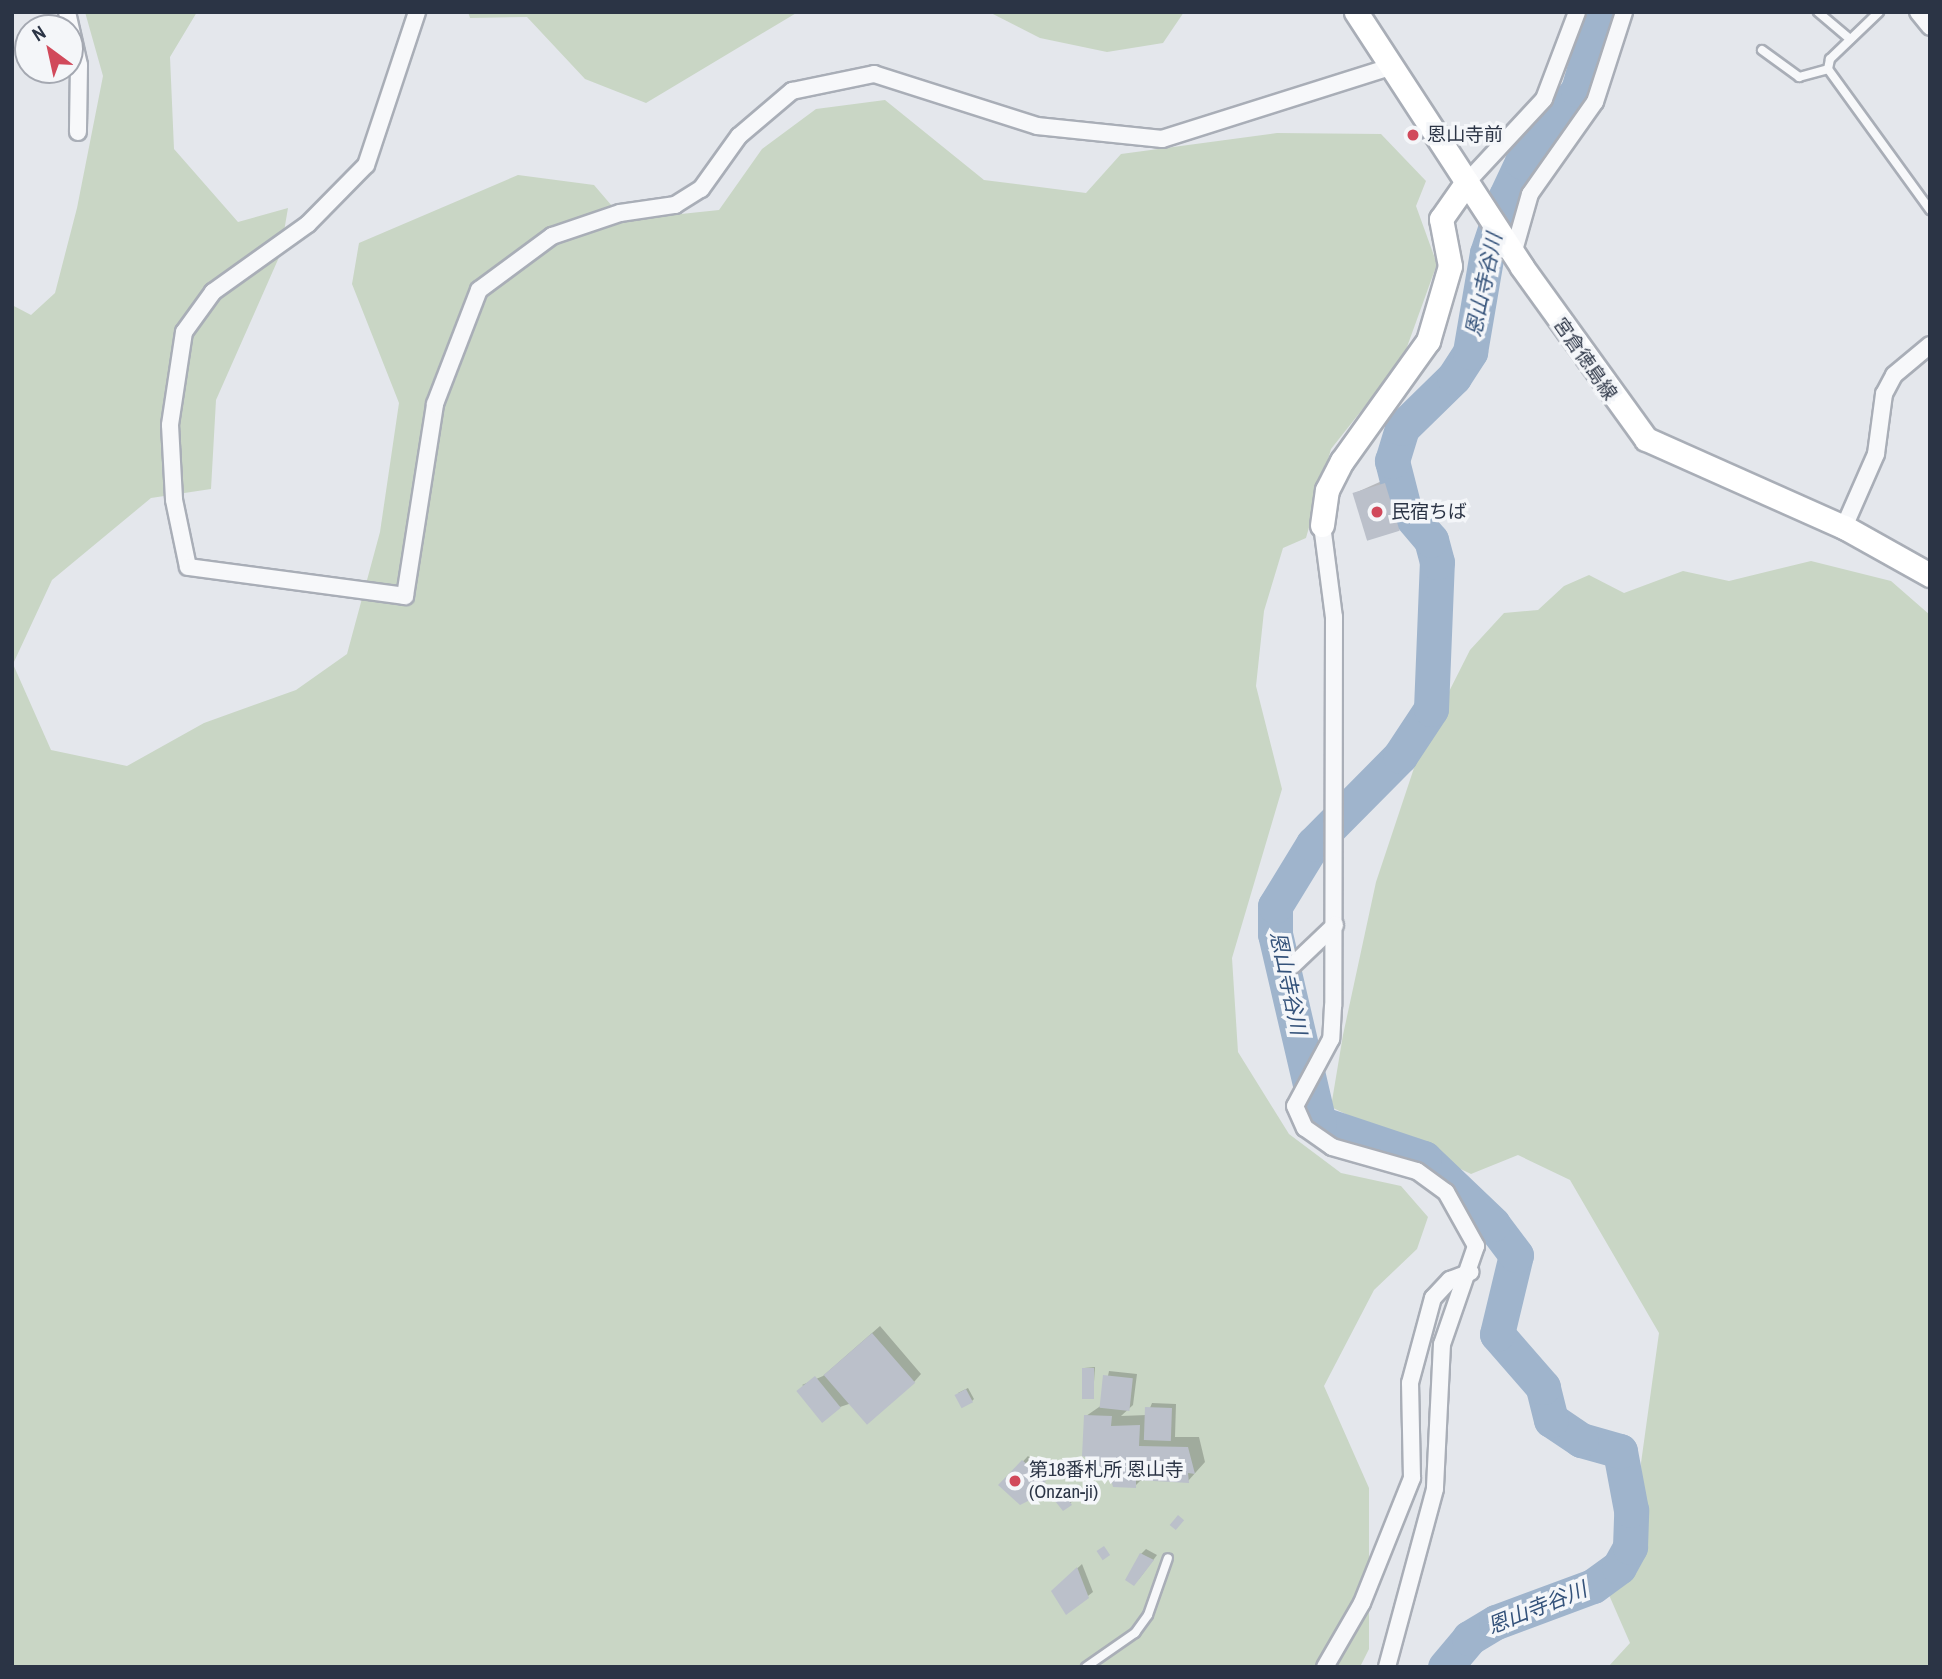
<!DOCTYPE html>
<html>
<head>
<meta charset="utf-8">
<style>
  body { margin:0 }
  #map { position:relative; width:1942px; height:1679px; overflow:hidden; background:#e4e7ec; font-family:"Archivo Narrow","Noto Sans JP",sans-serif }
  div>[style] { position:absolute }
  .green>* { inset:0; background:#c9d6c5 }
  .shadow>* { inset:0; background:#0003; transform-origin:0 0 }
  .river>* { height:35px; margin:-17.5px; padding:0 17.5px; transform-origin:17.5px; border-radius:17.5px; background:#9fb4cc }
  .building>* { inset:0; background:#bbc0ca; transform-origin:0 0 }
  .roads { filter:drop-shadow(2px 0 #a9aeb7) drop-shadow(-2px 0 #a9aeb7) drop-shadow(0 2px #a9aeb7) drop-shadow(0 -2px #a9aeb7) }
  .lane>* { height:8px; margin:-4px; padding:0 4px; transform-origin:4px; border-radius:4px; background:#f7f8fa }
  .street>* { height:16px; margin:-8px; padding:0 8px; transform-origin:8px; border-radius:8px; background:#f7f8fa }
  .secondary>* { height:23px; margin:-11.5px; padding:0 11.5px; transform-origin:11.5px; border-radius:11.5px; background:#fff }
  .dots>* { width:19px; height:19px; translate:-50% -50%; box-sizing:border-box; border:4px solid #f4f6f9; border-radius:50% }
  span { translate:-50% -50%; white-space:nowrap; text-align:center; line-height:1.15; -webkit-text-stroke:7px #f4f6f9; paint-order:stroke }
  .poi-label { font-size:19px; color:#2b3445 }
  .left { translate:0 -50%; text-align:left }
  .street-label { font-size:19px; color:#2b3445 }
  .water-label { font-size:21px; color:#34527a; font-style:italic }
  .frame { position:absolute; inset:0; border:14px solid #2b3445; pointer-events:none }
  .north { position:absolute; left:14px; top:14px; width:70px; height:70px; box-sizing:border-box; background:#f4f6f9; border:2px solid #a4a8b1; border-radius:50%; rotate:327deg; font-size:19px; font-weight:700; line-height:28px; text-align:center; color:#2b3445 }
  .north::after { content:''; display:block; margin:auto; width:24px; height:32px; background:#d1495b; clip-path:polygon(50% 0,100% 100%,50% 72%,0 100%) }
</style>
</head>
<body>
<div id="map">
  <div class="green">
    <div style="clip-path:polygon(85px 12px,197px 12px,170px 57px,174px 149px,238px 222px,288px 208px,280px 255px,216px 400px,211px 489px,151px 498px,52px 580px,13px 664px,51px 750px,127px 766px,204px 723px,296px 690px,347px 654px,380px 532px,399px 403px,352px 284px,359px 243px,518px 175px,594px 185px,624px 220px,719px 210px,762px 149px,816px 109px,885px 100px,984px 180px,1086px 193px,1121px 154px,1277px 133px,1381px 134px,1426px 181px,1416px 206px,1437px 264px,1403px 358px,1331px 449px,1306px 538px,1283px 548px,1264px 611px,1256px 686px,1282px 789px,1232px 958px,1238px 1052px,1289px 1134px,1341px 1173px,1401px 1186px,1428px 1217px,1417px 1249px,1374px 1290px,1324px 1386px,1369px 1488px,1369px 1649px,1360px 1667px,12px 1667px,12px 305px,31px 315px,55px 293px,77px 208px,103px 76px)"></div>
    <div style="clip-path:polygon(468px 12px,798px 12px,646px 103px,585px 79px,527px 17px,470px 18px)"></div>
    <div style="clip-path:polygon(989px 12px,1184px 12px,1163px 43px,1107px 52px,1040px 38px)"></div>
    <div style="clip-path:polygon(1811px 561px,1891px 581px,1930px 615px,1930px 1667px,1608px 1667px,1630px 1643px,1609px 1595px,1643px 1543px,1641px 1463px,1659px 1333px,1570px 1180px,1518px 1155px,1471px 1174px,1331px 1107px,1343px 1035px,1376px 882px,1421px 747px,1470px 650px,1504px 613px,1538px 610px,1564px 586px,1589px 575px,1624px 593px,1683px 571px,1729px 581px)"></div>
  </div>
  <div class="shadow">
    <div style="clip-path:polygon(1393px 476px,1407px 521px,1399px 529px,1355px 493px)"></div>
    <div style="clip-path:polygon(880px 1326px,921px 1374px,914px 1382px,840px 1407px,802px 1385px,823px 1376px)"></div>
    <div style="clip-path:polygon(1095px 1367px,1093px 1396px,1091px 1398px,1084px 1368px)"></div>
    <div style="clip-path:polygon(1109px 1371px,1137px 1374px,1133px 1405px,1121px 1416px,1147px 1415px,1152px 1403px,1176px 1404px,1175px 1437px,1199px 1437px,1205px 1462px,1188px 1481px,1143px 1478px,1135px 1486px,1086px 1416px,1102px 1405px)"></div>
    <div style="clip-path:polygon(968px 1388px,974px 1399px,972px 1401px,958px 1393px)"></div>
    <div style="clip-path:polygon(1028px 1456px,1049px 1475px,1032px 1499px,1001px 1485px)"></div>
    <div style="left:1067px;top:1493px;width:10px;height:13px;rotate:53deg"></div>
    <div style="clip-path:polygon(1146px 1549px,1157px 1555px,1139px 1579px,1141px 1554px)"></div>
    <div style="clip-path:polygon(1082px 1564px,1093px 1592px,1066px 1613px,1053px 1591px)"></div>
  </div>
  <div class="river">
    <div style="left:1445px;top:1667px;width:38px;rotate:-50deg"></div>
    <div style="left:1469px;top:1638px;width:31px;rotate:-31deg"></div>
    <div style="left:1496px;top:1622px;width:103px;rotate:-20.4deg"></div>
    <div style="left:1593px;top:1586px;width:32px;rotate:-36deg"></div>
    <div style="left:1619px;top:1567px;width:23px;rotate:-61deg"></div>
    <div style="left:1630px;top:1547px;width:37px;rotate:-88deg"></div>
    <div style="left:1631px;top:1510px;width:60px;rotate:-100.6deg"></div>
    <div style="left:1620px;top:1451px;width:41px;rotate:-164.2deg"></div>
    <div style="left:1581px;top:1440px;width:36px;rotate:-146deg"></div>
    <div style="left:1551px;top:1420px;width:34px;rotate:-104deg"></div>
    <div style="left:1543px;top:1387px;width:70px;rotate:-131deg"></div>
    <div style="left:1497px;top:1334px;width:81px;rotate:-76.5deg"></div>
    <div style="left:1516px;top:1255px;width:39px;rotate:-127deg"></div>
    <div style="left:1493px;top:1224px;width:95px;rotate:-136.3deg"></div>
    <div style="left:1424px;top:1158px;width:111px;rotate:-161.6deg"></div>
    <div style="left:1319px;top:1123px;width:194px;rotate:-103.1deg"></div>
    <div style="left:1275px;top:934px;width:28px;rotate:-90deg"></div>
    <div style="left:1275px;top:906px;width:73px;rotate:-58.5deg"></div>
    <div style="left:1313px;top:844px;width:124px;rotate:-45.3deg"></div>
    <div style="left:1400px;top:756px;width:56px;rotate:-56.6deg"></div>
    <div style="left:1431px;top:709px;width:147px;rotate:-87.7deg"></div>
    <div style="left:1437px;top:562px;width:23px;rotate:-105deg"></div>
    <div style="left:1431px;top:540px;width:42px;rotate:-130.2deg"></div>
    <div style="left:1404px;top:508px;width:49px;rotate:-104.3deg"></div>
    <div style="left:1392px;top:461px;width:34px;rotate:-73deg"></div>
    <div style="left:1402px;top:428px;width:73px;rotate:-44.4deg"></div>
    <div style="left:1454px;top:377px;width:30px;rotate:-57deg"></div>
    <div style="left:1470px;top:352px;width:100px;rotate:-80.3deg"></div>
    <div style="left:1487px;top:253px;width:60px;rotate:-71.6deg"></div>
    <div style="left:1506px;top:196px;width:38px;rotate:-65deg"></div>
    <div style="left:1522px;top:162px;width:91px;rotate:-52.1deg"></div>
    <div style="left:1578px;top:90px;width:81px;rotate:-73.6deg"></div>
  </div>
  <div class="building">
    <div style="left:1385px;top:483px;width:50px;height:34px;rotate:73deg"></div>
    <div style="left:872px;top:1333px;width:66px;height:64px;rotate:49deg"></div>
    <div style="left:1082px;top:1368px;width:12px;height:31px"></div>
    <div style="left:1103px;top:1375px;width:30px;height:33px;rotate:6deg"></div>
    <div style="left:815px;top:1376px;width:41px;height:24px;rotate:51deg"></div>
    <div style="left:966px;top:1389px;width:15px;height:13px;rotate:62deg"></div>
    <div style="left:1145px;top:1407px;width:27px;height:33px;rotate:2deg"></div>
    <div style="clip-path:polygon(1084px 1415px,1112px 1416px,1111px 1426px,1140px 1425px,1139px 1446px,1188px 1447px,1195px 1474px,1188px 1473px,1189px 1483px,1136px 1480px,1136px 1488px,1113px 1487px,1108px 1469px,1089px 1468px,1089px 1458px,1082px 1456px)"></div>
    <div style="clip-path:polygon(1022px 1460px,1046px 1481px,1038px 1489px,1042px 1494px,1020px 1505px,998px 1485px)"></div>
    <div style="clip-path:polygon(1067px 1466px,1080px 1467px,1080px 1476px,1068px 1476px)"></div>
    <div style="clip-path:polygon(1064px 1493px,1072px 1505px,1063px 1511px,1055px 1501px)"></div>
    <div style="left:1178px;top:1515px;width:8px;height:13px;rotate:40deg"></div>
    <div style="left:1104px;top:1546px;width:11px;height:9px;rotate:56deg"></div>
    <div style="clip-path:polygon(1140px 1553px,1154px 1560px,1134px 1586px,1125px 1580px)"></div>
    <div style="clip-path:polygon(1077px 1567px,1089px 1598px,1066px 1615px,1051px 1591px)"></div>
  </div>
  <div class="roads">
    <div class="lane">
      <div style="left:1818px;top:12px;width:42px;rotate:40.2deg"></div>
      <div style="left:1879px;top:12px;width:68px;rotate:136.2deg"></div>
      <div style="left:1830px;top:59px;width:10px;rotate:101deg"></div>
      <div style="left:1828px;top:69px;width:174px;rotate:54.1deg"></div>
      <div style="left:1762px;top:50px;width:46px;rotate:36.1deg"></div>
      <div style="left:1799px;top:77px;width:30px;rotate:-15deg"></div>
      <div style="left:1086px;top:1667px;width:60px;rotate:-34.8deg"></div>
      <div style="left:1135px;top:1633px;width:22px;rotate:-54deg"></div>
      <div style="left:1148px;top:1615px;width:60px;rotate:-70.7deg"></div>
    </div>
    <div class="street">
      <div style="left:67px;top:12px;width:54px;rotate:77.2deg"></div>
      <div style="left:79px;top:65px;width:67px;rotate:90.9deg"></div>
      <div style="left:417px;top:12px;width:161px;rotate:108.4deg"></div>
      <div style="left:366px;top:165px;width:83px;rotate:134.5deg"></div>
      <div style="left:308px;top:224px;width:117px;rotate:144.4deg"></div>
      <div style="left:213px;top:292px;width:49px;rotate:125.9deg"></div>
      <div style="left:184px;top:332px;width:94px;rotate:98.6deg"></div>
      <div style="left:170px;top:425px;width:75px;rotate:86.9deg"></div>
      <div style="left:174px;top:500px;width:68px;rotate:78.2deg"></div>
      <div style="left:188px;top:567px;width:219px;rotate:7.6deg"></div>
      <div style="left:405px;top:596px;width:194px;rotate:-81.1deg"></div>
      <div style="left:435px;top:404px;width:122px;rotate:-68.9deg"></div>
      <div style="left:479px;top:290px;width:91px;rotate:-36.5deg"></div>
      <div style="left:552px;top:236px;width:72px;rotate:-18.7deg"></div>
      <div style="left:620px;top:213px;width:56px;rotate:-8.3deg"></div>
      <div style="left:675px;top:205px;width:31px;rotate:-32deg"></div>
      <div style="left:701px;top:189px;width:65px;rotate:-54.4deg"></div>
      <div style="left:739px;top:136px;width:70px;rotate:-40.3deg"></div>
      <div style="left:792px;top:91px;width:84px;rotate:-11.7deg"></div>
      <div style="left:874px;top:74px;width:171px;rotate:17.7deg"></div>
      <div style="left:1037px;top:126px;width:126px;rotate:5.9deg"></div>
      <div style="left:1162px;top:139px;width:242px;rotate:-17.5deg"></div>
      <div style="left:1918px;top:12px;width:19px;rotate:51deg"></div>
      <div style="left:1467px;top:182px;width:113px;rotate:-47.1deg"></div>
      <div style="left:1544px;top:99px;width:93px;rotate:-69.2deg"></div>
      <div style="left:1513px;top:254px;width:62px;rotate:-74.2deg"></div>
      <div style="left:1530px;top:194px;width:113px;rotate:-54.8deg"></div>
      <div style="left:1595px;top:102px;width:95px;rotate:-72.1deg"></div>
      <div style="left:1322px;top:525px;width:93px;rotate:82.6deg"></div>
      <div style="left:1334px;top:617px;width:389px;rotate:90.1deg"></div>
      <div style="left:1333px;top:1006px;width:33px;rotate:93deg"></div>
      <div style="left:1331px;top:1039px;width:76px;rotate:118.2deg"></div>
      <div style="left:1295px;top:1106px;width:24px;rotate:66deg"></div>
      <div style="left:1305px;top:1128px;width:33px;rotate:35deg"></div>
      <div style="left:1332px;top:1147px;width:88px;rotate:15.8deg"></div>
      <div style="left:1417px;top:1171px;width:36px;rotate:36deg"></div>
      <div style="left:1446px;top:1192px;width:62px;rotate:60.9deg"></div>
      <div style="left:1476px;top:1246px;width:104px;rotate:109.1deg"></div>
      <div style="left:1442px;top:1344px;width:145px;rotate:92.8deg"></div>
      <div style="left:1435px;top:1489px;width:184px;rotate:105.1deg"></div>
      <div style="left:1844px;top:527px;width:80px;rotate:-66.3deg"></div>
      <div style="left:1876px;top:454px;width:61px;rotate:-82.4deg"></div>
      <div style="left:1884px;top:394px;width:21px;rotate:-62deg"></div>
      <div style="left:1894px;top:375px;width:47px;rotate:-39.8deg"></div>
      <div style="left:1293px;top:965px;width:58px;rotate:-43.6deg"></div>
      <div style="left:1325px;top:1667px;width:74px;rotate:-60deg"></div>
      <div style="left:1362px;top:1603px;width:135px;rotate:-68.2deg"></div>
      <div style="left:1412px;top:1478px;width:95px;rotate:-91.2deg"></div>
      <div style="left:1410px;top:1383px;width:88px;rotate:-74.9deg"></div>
      <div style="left:1433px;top:1298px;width:25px;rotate:-47deg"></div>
      <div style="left:1450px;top:1280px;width:22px;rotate:-21deg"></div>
    </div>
    <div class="secondary">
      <div style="left:1356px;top:12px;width:304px;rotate:56.9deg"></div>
      <div style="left:1522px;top:267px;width:212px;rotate:54.2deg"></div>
      <div style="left:1646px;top:439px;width:217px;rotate:24deg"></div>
      <div style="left:1844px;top:527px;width:98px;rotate:29.2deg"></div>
      <div style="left:1322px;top:525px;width:35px;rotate:-82deg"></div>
      <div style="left:1327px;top:490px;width:33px;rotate:-63deg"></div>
      <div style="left:1342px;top:461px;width:148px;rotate:-54.4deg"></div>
      <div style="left:1428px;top:341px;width:78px;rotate:-73.7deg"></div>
      <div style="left:1450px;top:266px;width:48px;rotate:-100.8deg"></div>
      <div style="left:1441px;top:219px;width:45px;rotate:-54.9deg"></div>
    </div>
  </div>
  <div class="dots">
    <div style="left:1413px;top:135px;background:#d1495b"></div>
    <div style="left:1377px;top:512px;background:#d1495b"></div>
    <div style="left:1015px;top:1481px;background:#d1495b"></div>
  </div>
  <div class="poi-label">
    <span class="left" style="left:1427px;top:135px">恩山寺前</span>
    <span class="left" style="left:1391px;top:512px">民宿ちば</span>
    <span class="left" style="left:1029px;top:1481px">第18番札所 恩山寺<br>(Onzan-ji)</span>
  </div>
  <div class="street-label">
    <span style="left:1585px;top:359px;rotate:55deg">宮倉徳島線</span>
  </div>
  <div class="water-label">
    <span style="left:1484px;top:285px;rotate:-78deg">恩山寺谷川</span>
    <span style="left:1288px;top:983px;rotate:78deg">恩山寺谷川</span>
    <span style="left:1537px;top:1608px;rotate:-22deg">恩山寺谷川</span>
  </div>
  <div class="frame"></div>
  <div class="north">N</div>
</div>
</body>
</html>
